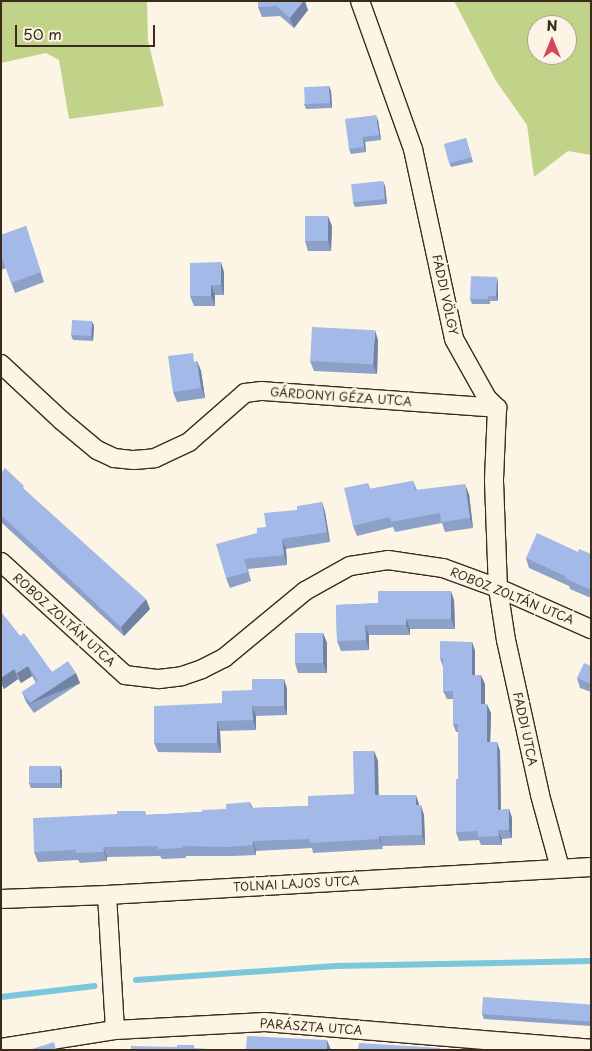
<!DOCTYPE html>
<html>
<head>
<meta charset="utf-8">
<style>
  body { margin:0 }
  #map { position:relative; width:592px; height:1051px; overflow:hidden; background:#fcf5e5; font-family:"Playpen Sans",sans-serif }
  div>[style] { position:absolute }
  .green>* { inset:0; background:#c0d389 }
  .stream>* { height:5.5px; margin:-2.75px; padding:0 2.75px; transform-origin:2.75px; border-radius:2.75px; background:#7cc7db }
  .roads { filter:drop-shadow(1px 0 #3b2a1e) drop-shadow(-1px 0 #3b2a1e) drop-shadow(0 1px #3b2a1e) drop-shadow(0 -1px #3b2a1e) }
  .minor>* { height:18px; margin:-9px; padding:0 9px; transform-origin:9px; border-radius:9px; background:#fcf5e5 }
  .wall>* { inset:0; background:#8ca0c8 }
  .shaded-wall>* { inset:0; background:#7282a2; transform-origin:0 0 }
  .building>* { inset:0; background:#a3bae8; transform-origin:0 0 }
  span { translate:-50% -50%; white-space:nowrap; text-align:center; line-height:1.15; -webkit-text-stroke:5px #fcf5e5; paint-order:stroke }
  .street-label { font-size:12px; color:#3b2a1e }
  .frame { position:absolute; inset:0; border:2px solid #3b2a1e; pointer-events:none }
  .north { position:absolute; left:527px; top:15px; width:50px; height:50px; box-sizing:border-box; background:#fcf5e5; border:1px solid #afa495; border-radius:50%; rotate:0deg; font-size:14px; font-weight:700; line-height:20px; text-align:center; color:#3b2a1e }
  .north::after { content:''; display:block; margin:auto; width:18px; height:22px; background:#d1495b; clip-path:polygon(50% 0,100% 100%,50% 72%,0 100%) }
  .scale { position:absolute; left:15px; top:25px; width:140px; height:22px; box-sizing:border-box; border:2px solid #3b2a1e; border-top:0; padding-left:6px; font-size:15px; line-height:18px; white-space:nowrap; color:#3b2a1e; -webkit-text-stroke:4px #fcf5e5; paint-order:stroke }
</style>
</head>
<body>
<div id="map">
  <div class="green">
    <div style="clip-path:polygon(1px 1px,147px 1px,148px 41px,164px 106px,69px 119px,59px 60px,46px 53px,1px 63px)"></div>
    <div style="clip-path:polygon(evenodd,454px 1px,591px 1px,591px 155px,568px 151px,534px 177px,527px 125px,496px 81px,454px 1px,537px 25px,567px 25px,567px 55px,537px 55px,537px 25px)"></div>
  </div>
  <div class="stream">
    <div style="left:136px;top:980px;width:199px;rotate:-4deg"></div>
    <div style="left:335px;top:966px;width:256px;rotate:-1.1deg"></div>
    <div style="left:1px;top:997px;width:94px;rotate:-6.7deg"></div>
  </div>
  <div class="roads">
    <div class="minor">
      <div style="left:360px;top:1px;width:157px;rotate:70.3deg"></div>
      <div style="left:413px;top:149px;width:194px;rotate:77.8deg"></div>
      <div style="left:454px;top:339px;width:68px;rotate:60.8deg"></div>
      <div style="left:487px;top:398px;width:14px;rotate:45deg"></div>
      <div style="left:497px;top:408px;width:73px;rotate:92.4deg"></div>
      <div style="left:494px;top:481px;width:107px;rotate:87.9deg"></div>
      <div style="left:498px;top:588px;width:53px;rotate:81.3deg"></div>
      <div style="left:506px;top:640px;width:159px;rotate:77.6deg"></div>
      <div style="left:540px;top:795px;width:76px;rotate:74.7deg"></div>
      <div style="left:1px;top:364px;width:82px;rotate:43deg"></div>
      <div style="left:61px;top:420px;width:47px;rotate:39.8deg"></div>
      <div style="left:97px;top:450px;width:19px;rotate:25deg"></div>
      <div style="left:114px;top:458px;width:20px;rotate:6deg"></div>
      <div style="left:134px;top:460px;width:21px;rotate:-5deg"></div>
      <div style="left:155px;top:458px;width:38px;rotate:-25deg"></div>
      <div style="left:189px;top:442px;width:74px;rotate:-41.2deg"></div>
      <div style="left:245px;top:393px;width:17px;rotate:-7deg"></div>
      <div style="left:262px;top:391px;width:236px;rotate:4.1deg"></div>
      <div style="left:1px;top:562px;width:168px;rotate:42.3deg"></div>
      <div style="left:125px;top:675px;width:34px;rotate:7deg"></div>
      <div style="left:159px;top:679px;width:23px;rotate:-7deg"></div>
      <div style="left:182px;top:676px;width:21px;rotate:-19deg"></div>
      <div style="left:202px;top:669px;width:25px;rotate:-27deg"></div>
      <div style="left:224px;top:658px;width:105px;rotate:-39.6deg"></div>
      <div style="left:305px;top:591px;width:51px;rotate:-29.1deg"></div>
      <div style="left:350px;top:566px;width:38px;rotate:-9deg"></div>
      <div style="left:388px;top:560px;width:56px;rotate:8.3deg"></div>
      <div style="left:443px;top:568px;width:59px;rotate:20deg"></div>
      <div style="left:498px;top:588px;width:102px;rotate:23.8deg"></div>
      <div style="left:107px;top:895px;width:135px;rotate:86.6deg"></div>
      <div style="left:1px;top:899px;width:106px;rotate:-2.2deg"></div>
      <div style="left:107px;top:895px;width:485px;rotate:-3.3deg"></div>
      <div style="left:1px;top:1048px;width:115px;rotate:-9deg"></div>
      <div style="left:115px;top:1030px;width:150px;rotate:-3.1deg"></div>
      <div style="left:265px;top:1022px;width:327px;rotate:4.7deg"></div>
    </div>
  </div>
  <div class="wall">
    <div style="clip-path:polygon(258px 1px,308px 10px,294px 28px,280px 16px,262px 17px,258px 7px)"></div>
    <div style="clip-path:polygon(329px 86px,331px 91px,332px 108px,306px 109px,304px 104px)"></div>
    <div style="clip-path:polygon(378px 120px,381px 140px,365px 142px,366px 152px,351px 154px,349px 149px)"></div>
    <div style="clip-path:polygon(466px 138px,473px 162px,451px 167px,449px 162px)"></div>
    <div style="clip-path:polygon(385px 186px,387px 204px,355px 207px,353px 202px)"></div>
    <div style="clip-path:polygon(26px 226px,44px 282px,15px 293px,6px 268px,1px 270px,1px 235px)"></div>
    <div style="clip-path:polygon(332px 226px,331px 251px,308px 251px,305px 241px)"></div>
    <div style="clip-path:polygon(224px 272px,224px 295px,215px 295px,215px 306px,194px 306px,190px 296px)"></div>
    <div style="clip-path:polygon(498px 282px,498px 301px,490px 301px,490px 304px,472px 304px,470px 299px)"></div>
    <div style="clip-path:polygon(94px 326px,93px 341px,73px 340px,71px 335px)"></div>
    <div style="clip-path:polygon(378px 340px,377px 374px,314px 371px,310px 361px)"></div>
    <div style="clip-path:polygon(197px 361px,201px 371px,205px 398px,177px 402px,173px 392px)"></div>
    <div style="clip-path:polygon(1px 473px,26px 491px,150px 609px,124px 636px,1px 522px)"></div>
    <div style="clip-path:polygon(413px 481px,417px 490px,469px 494px,473px 528px,445px 532px,442px 523px,395px 532px,393px 527px,357px 536px,353px 526px,368px 483px,370px 489px)"></div>
    <div style="clip-path:polygon(322px 502px,325px 512px,330px 542px,286px 549px,287px 565px,248px 569px,251px 581px,230px 588px,226px 578px,257px 533px,266px 527px,297px 510px)"></div>
    <div style="clip-path:polygon(578px 552px,591px 554px,591px 598px,570px 589px,569px 586px,529px 568px,526px 558px)"></div>
    <div style="clip-path:polygon(454px 600px,455px 629px,410px 629px,410px 635px,369px 635px,369px 650px,341px 651px,337px 641px,336px 605px)"></div>
    <div style="clip-path:polygon(1px 612px,20px 636px,52px 672px,80px 683px,34px 713px,26px 702px,22px 692px,36px 683px,32px 676px,21px 683px,18px 679px,4px 689px,1px 684px)"></div>
    <div style="clip-path:polygon(323px 633px,327px 643px,327px 673px,298px 673px,295px 663px)"></div>
    <div style="clip-path:polygon(472px 642px,475px 651px,475px 675px,485px 684px,485px 704px,491px 713px,490px 742px,497px 742px,500px 751px,501px 810px,509px 809px,512px 818px,512px 838px,502px 839px,502px 845px,481px 845px,479px 840px,459px 841px,456px 832px,458px 779px,458px 732px,456px 732px,453px 724px,453px 699px,447px 699px,443px 691px,443px 667px,440px 658px)"></div>
    <div style="clip-path:polygon(591px 666px,591px 692px,580px 688px,577px 678px)"></div>
    <div style="clip-path:polygon(284px 679px,287px 689px,287px 715px,256px 716px,256px 730px,220px 731px,221px 753px,158px 752px,154px 743px,222px 703px,252px 690px)"></div>
    <div style="clip-path:polygon(374px 751px,378px 761px,378px 795px,419px 805px,424px 815px,425px 845px,382px 846px,383px 849px,313px 853px,312px 848px,256px 851px,256px 855px,232px 856px,186px 856px,186px 858px,162px 859px,160px 856px,107px 857px,107px 861px,80px 863px,78px 860px,38px 862px,34px 852px,145px 811px,146px 815px,202px 812px,226px 809px,250px 802px,253px 808px,308px 806px,354px 794px)"></div>
    <div style="clip-path:polygon(60px 766px,62px 771px,62px 788px,31px 788px,29px 783px)"></div>
    <div style="clip-path:polygon(591px 1005px,591px 1026px,484px 1019px,482px 1014px)"></div>
  </div>
  <div class="shaded-wall">
    <div style="clip-path:polygon(303px 1px,305px 1px,308px 10px,294px 28px,290px 18px)"></div>
    <div style="clip-path:polygon(329px 86px,331px 91px,332px 108px,330px 103px)"></div>
    <div style="clip-path:polygon(376px 115px,378px 120px,381px 140px,379px 135px)"></div>
    <div style="clip-path:polygon(363px 137px,365px 142px,366px 152px,364px 147px)"></div>
    <div style="clip-path:polygon(383px 181px,385px 186px,387px 204px,385px 199px)"></div>
    <div style="clip-path:polygon(328px 216px,332px 226px,331px 251px,328px 241px)"></div>
    <div style="clip-path:polygon(221px 262px,224px 272px,224px 295px,221px 285px)"></div>
    <div style="clip-path:polygon(497px 277px,498px 282px,498px 301px,496px 296px)"></div>
    <div style="clip-path:polygon(211px 285px,215px 295px,215px 306px,211px 296px)"></div>
    <div style="clip-path:polygon(92px 321px,94px 326px,93px 341px,91px 336px)"></div>
    <div style="clip-path:polygon(375px 330px,378px 340px,377px 374px,373px 364px)"></div>
    <div style="clip-path:polygon(197px 361px,201px 371px,205px 398px,201px 388px)"></div>
    <div style="clip-path:polygon(465px 484px,469px 494px,473px 528px,470px 518px)"></div>
    <div style="clip-path:polygon(322px 502px,325px 512px,330px 542px,327px 532px)"></div>
    <div style="clip-path:polygon(282px 539px,286px 549px,287px 565px,284px 555px)"></div>
    <div style="clip-path:polygon(451px 591px,454px 600px,455px 629px,451px 619px)"></div>
    <div style="clip-path:polygon(146px 599px,150px 609px,124px 636px,121px 627px)"></div>
    <div style="clip-path:polygon(406px 619px,410px 629px,410px 635px,406px 625px)"></div>
    <div style="clip-path:polygon(365px 625px,369px 635px,369px 650px,366px 640px)"></div>
    <div style="clip-path:polygon(323px 633px,327px 643px,327px 673px,323px 663px)"></div>
    <div style="clip-path:polygon(472px 642px,475px 651px,475px 684px,472px 675px)"></div>
    <div style="clip-path:polygon(28px 666px,32px 676px,21px 683px,17px 673px)"></div>
    <div style="clip-path:polygon(14px 669px,18px 679px,4px 689px,1px 678px)"></div>
    <div style="left:76px;top:673px;width:11px;height:55px;rotate:68deg"></div>
    <div style="clip-path:polygon(481px 675px,485px 684px,485px 713px,481px 704px)"></div>
    <div style="clip-path:polygon(284px 679px,287px 689px,287px 715px,284px 706px)"></div>
    <div style="clip-path:polygon(487px 704px,491px 713px,490px 751px,487px 742px)"></div>
    <div style="clip-path:polygon(252px 706px,256px 716px,256px 730px,253px 720px)"></div>
    <div style="clip-path:polygon(217px 721px,220px 731px,221px 753px,217px 743px)"></div>
    <div style="clip-path:polygon(497px 742px,500px 751px,501px 818px,498px 810px)"></div>
    <div style="clip-path:polygon(374px 751px,378px 761px,379px 805px,375px 795px)"></div>
    <div style="clip-path:polygon(60px 766px,62px 771px,62px 788px,60px 783px)"></div>
    <div style="clip-path:polygon(416px 795px,419px 804px,419px 815px,416px 805px)"></div>
    <div style="clip-path:polygon(421px 805px,424px 815px,425px 845px,422px 835px)"></div>
    <div style="clip-path:polygon(509px 809px,512px 818px,512px 838px,509px 830px)"></div>
    <div style="clip-path:polygon(498px 830px,502px 839px,502px 845px,499px 836px)"></div>
    <div style="clip-path:polygon(379px 836px,382px 846px,383px 849px,379px 839px)"></div>
    <div style="clip-path:polygon(253px 841px,256px 851px,256px 855px,253px 845px)"></div>
    <div style="clip-path:polygon(103px 847px,107px 857px,107px 861px,104px 852px)"></div>
    <div style="clip-path:polygon(327px 1040px,331px 1050px,327px 1050px)"></div>
  </div>
  <div class="building">
    <div style="clip-path:polygon(258px 1px,303px 1px,290px 18px,276px 6px,258px 7px)"></div>
    <div style="left:329px;top:86px;width:17px;height:25px;rotate:87deg"></div>
    <div style="clip-path:polygon(376px 115px,379px 135px,363px 137px,364px 147px,349px 149px,345px 119px)"></div>
    <div style="left:466px;top:138px;width:20px;height:23px;rotate:75deg"></div>
    <div style="left:383px;top:181px;width:18px;height:32px;rotate:84deg"></div>
    <div style="left:305px;top:216px;width:23px;height:25px"></div>
    <div style="clip-path:polygon(26px 226px,41px 272px,11px 283px,2px 258px,1px 259px,1px 235px)"></div>
    <div style="clip-path:polygon(221px 262px,221px 285px,211px 285px,211px 296px,190px 296px,190px 263px)"></div>
    <div style="clip-path:polygon(471px 276px,497px 277px,496px 296px,488px 296px,488px 299px,470px 299px)"></div>
    <div style="left:72px;top:320px;width:20px;height:15px;rotate:3deg"></div>
    <div style="left:312px;top:327px;width:63px;height:34px;rotate:3deg"></div>
    <div style="clip-path:polygon(193px 353px,194px 362px,197px 361px,201px 388px,173px 392px,168px 356px)"></div>
    <div style="clip-path:polygon(5px 468px,24px 486px,23px 488px,146px 599px,121px 627px,1px 515px,1px 473px)"></div>
    <div style="clip-path:polygon(413px 481px,415px 490px,465px 484px,470px 518px,441px 522px,440px 513px,391px 522px,390px 517px,353px 526px,344px 488px,368px 483px,369px 489px)"></div>
    <div style="clip-path:polygon(322px 502px,327px 532px,282px 539px,284px 555px,244px 559px,248px 572px,226px 578px,216px 544px,257px 533px,257px 528px,266px 527px,264px 513px,297px 510px,297px 506px)"></div>
    <div style="clip-path:polygon(537px 533px,578px 552px,579px 549px,591px 554px,591px 590px,566px 579px,567px 577px,526px 558px)"></div>
    <div style="clip-path:polygon(378px 591px,451px 591px,451px 619px,406px 619px,406px 625px,365px 625px,366px 640px,337px 641px,336px 605px,378px 603px)"></div>
    <div style="clip-path:polygon(1px 612px,20px 636px,24px 633px,52px 672px,68px 661px,76px 673px,30px 703px,22px 692px,38px 681px,28px 666px,17px 673px,14px 669px,1px 678px)"></div>
    <div style="left:295px;top:633px;width:28px;height:30px"></div>
    <div style="clip-path:polygon(440px 641px,472px 642px,472px 675px,481px 675px,481px 704px,487px 704px,487px 742px,497px 742px,498px 810px,509px 809px,509px 830px,498px 830px,499px 836px,478px 837px,478px 831px,456px 832px,456px 779px,458px 779px,458px 724px,453px 724px,453px 691px,443px 691px,443px 658px,440px 658px)"></div>
    <div style="clip-path:polygon(584px 663px,591px 666px,591px 684px,577px 678px)"></div>
    <div style="clip-path:polygon(252px 679px,284px 679px,284px 706px,252px 706px,253px 720px,217px 721px,217px 743px,154px 743px,154px 706px,222px 703px,222px 691px,252px 690px)"></div>
    <div style="clip-path:polygon(353px 751px,374px 751px,375px 795px,416px 795px,416px 805px,421px 805px,422px 835px,379px 836px,379px 839px,310px 843px,310px 839px,253px 841px,253px 845px,228px 847px,182px 846px,183px 848px,158px 849px,158px 846px,103px 847px,104px 852px,76px 853px,76px 850px,34px 852px,33px 818px,117px 814px,117px 811px,145px 811px,145px 815px,202px 812px,202px 810px,226px 809px,226px 804px,250px 802px,251px 808px,308px 806px,308px 796px,354px 794px)"></div>
    <div style="left:29px;top:766px;width:31px;height:17px"></div>
    <div style="left:483px;top:997px;width:108px;height:17px;rotate:4deg"></div>
    <div style="clip-path:polygon(247px 1036px,327px 1040px,327px 1050px,246px 1050px)"></div>
    <div style="clip-path:polygon(54px 1042px,56px 1050px,29px 1050px)"></div>
    <div style="clip-path:polygon(359px 1043px,440px 1048px,440px 1050px,358px 1050px)"></div>
    <div style="clip-path:polygon(177px 1045px,194px 1045px,194px 1048px,210px 1049px,209px 1050px,123px 1050px,131px 1049px,131px 1046px,177px 1047px)"></div>
  </div>
  <div class="street-label">
    <span style="left:445px;top:295px;rotate:78deg">FADDI VÖLGY</span>
    <span style="left:341px;top:397px;rotate:4deg">GÁRDONYI GÉZA UTCA</span>
    <span style="left:512px;top:596px;rotate:22deg">ROBOZ ZOLTÁN UTCA</span>
    <span style="left:64px;top:620px;rotate:42deg">ROBOZ ZOLTÁN UTCA</span>
    <span style="left:525px;top:729px;rotate:78deg">FADDI UTCA</span>
    <span style="left:296px;top:884px;rotate:-3deg">TOLNAI LAJOS UTCA</span>
    <span style="left:311px;top:1027px;rotate:4deg">PARÁSZTA UTCA</span>
  </div>
  <div class="frame"></div>
  <div class="north">N</div>
  <div class="scale">50 m</div>
</div>
</body>
</html>
